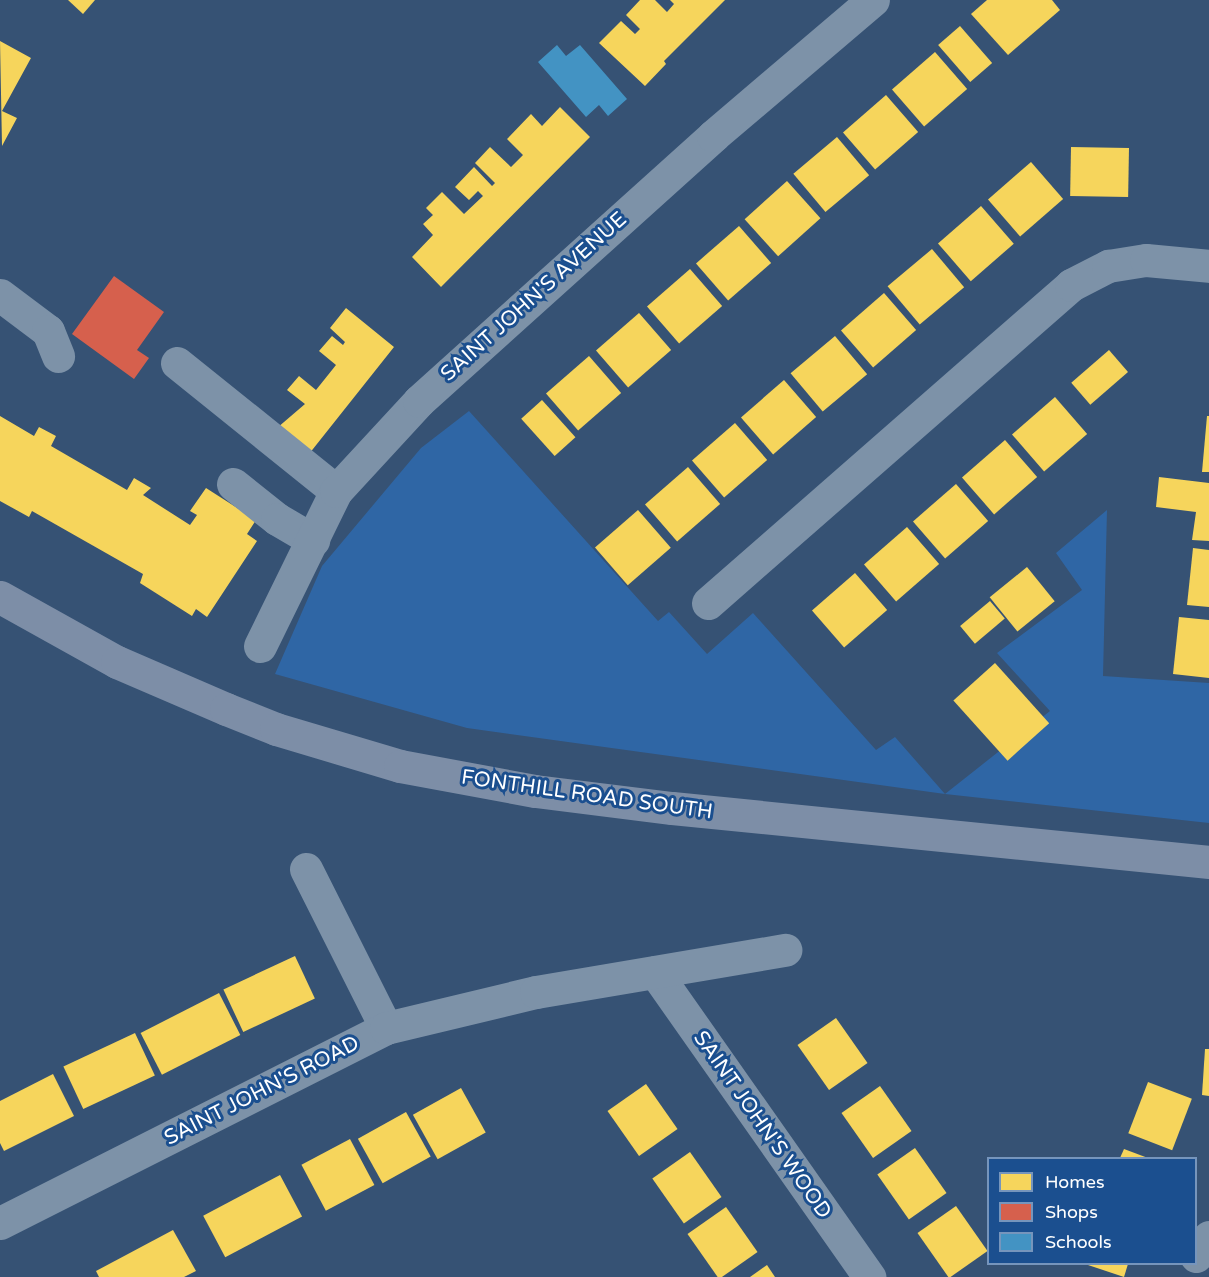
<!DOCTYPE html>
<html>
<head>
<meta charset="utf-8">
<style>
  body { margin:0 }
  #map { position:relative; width:1209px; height:1277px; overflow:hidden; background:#365274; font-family:"Varela Round",sans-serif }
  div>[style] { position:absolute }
  .green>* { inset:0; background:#2f66a5 }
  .homes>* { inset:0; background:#f6d55c; transform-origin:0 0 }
  .shops>* { inset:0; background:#d6604d }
  .schools>* { inset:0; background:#4393c3 }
  .minor>* { height:33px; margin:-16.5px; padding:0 16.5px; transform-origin:16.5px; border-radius:16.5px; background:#7d92a8 }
  .major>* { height:33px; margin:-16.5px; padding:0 16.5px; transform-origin:16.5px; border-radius:16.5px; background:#7d8ea7 }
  span { translate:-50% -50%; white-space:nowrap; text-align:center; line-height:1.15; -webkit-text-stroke:6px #1b4f8f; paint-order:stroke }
  .street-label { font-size:21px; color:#fff }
  .legend { position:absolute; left:987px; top:1157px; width:210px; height:108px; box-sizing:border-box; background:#1b4f8f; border:2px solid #7695bc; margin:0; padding:8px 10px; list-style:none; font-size:18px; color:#fff }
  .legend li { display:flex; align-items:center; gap:12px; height:30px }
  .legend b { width:30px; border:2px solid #7695bc }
</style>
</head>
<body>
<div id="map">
  <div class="green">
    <div style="clip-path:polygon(469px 411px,658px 621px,669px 612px,707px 654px,753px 613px,876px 750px,895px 737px,945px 794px,1050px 711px,997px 653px,1082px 590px,1056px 553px,1107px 510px,1103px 676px,1209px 683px,1209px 823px,945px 794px,467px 728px,275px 674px,322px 566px,421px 448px)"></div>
  </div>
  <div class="homes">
    <div style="clip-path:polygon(68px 0,95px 0,83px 14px)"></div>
    <div style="clip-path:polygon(640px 0,655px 0,667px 12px,674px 4px,670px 0,725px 0,664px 61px,666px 64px,645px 86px,599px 43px,621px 21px,635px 34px,640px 29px,626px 15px)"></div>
    <div style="clip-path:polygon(987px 0,1052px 0,1060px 10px,1008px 55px,971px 14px)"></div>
    <div style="left:960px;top:26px;width:49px;height:29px;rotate:49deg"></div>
    <div style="clip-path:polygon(0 41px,31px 58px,2px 111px,17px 118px,2px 146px)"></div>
    <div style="left:935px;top:52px;width:49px;height:57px;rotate:49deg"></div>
    <div style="left:886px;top:95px;width:49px;height:57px;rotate:49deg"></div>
    <div style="clip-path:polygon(560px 107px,590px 137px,441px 287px,412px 257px,433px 235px,423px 224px,433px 215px,426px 208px,442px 192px,464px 214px,483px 196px,478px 191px,469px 200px,455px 187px,474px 167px,492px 186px,495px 183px,475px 163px,490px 147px,511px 167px,523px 155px,507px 139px,531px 114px,542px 126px)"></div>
    <div style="left:837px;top:137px;width:50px;height:57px;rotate:50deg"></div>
    <div style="left:1071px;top:147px;width:58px;height:49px;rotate:1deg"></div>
    <div style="left:1031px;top:162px;width:49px;height:57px;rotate:49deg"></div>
    <div style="left:787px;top:181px;width:50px;height:57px;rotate:48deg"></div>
    <div style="left:981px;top:206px;width:50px;height:57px;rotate:49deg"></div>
    <div style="left:739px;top:226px;width:49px;height:57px;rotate:49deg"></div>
    <div style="left:932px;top:249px;width:50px;height:58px;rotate:50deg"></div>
    <div style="left:690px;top:269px;width:49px;height:57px;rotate:49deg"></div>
    <div style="left:884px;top:293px;width:49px;height:57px;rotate:49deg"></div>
    <div style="clip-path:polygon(346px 308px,394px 347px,309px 454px,277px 428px,305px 404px,287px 390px,299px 376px,316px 390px,336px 365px,319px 351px,332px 336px,343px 345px,345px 342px,330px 328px)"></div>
    <div style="left:639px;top:313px;width:49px;height:57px;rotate:49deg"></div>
    <div style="left:835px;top:336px;width:50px;height:58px;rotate:50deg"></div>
    <div style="left:1109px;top:350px;width:29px;height:50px;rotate:49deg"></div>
    <div style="left:589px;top:356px;width:49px;height:57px;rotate:49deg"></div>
    <div style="left:784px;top:380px;width:49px;height:57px;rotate:49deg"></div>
    <div style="left:1055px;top:397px;width:49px;height:57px;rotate:49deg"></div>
    <div style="left:542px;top:400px;width:50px;height:28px;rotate:48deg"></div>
    <div style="clip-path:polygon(0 416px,34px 436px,39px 427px,56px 436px,51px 446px,127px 490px,134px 478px,151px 488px,143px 495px,190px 525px,197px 515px,190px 511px,206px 488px,256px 520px,247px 534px,257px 541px,207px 617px,196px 609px,192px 616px,140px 583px,143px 574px,32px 511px,29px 517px,0 501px)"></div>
    <div style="clip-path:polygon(1207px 416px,1209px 416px,1209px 472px,1202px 472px)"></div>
    <div style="left:735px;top:423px;width:49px;height:57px;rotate:49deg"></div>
    <div style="left:1005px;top:440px;width:49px;height:57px;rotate:49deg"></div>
    <div style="left:688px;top:467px;width:49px;height:57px;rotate:49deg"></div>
    <div style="clip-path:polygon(1159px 477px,1209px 483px,1209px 541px,1192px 540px,1196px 512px,1156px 507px)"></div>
    <div style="left:956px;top:484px;width:49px;height:57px;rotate:49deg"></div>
    <div style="left:638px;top:510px;width:50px;height:57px;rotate:49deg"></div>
    <div style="left:907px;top:527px;width:49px;height:57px;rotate:49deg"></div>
    <div style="clip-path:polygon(1193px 548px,1209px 550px,1209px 607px,1187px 605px)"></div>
    <div style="left:1027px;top:567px;width:44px;height:48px;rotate:51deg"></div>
    <div style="left:855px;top:573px;width:49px;height:57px;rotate:49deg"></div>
    <div style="left:990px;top:601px;width:23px;height:39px;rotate:50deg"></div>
    <div style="clip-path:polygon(1179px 617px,1209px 620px,1209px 678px,1173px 674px)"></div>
    <div style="left:995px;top:663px;width:81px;height:56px;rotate:48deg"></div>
    <div style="left:295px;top:956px;width:47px;height:79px;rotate:65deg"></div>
    <div style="left:219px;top:993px;width:47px;height:88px;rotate:63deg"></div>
    <div style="left:836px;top:1018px;width:55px;height:47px;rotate:55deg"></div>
    <div style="left:135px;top:1033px;width:47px;height:79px;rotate:65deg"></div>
    <div style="clip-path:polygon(1205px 1049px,1209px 1049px,1209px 1096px,1202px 1095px)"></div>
    <div style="clip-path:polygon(53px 1074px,74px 1116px,4px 1151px,0 1143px,0 1101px)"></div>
    <div style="left:1148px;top:1082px;width:47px;height:55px;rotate:21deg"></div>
    <div style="left:646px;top:1084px;width:55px;height:47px;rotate:55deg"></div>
    <div style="left:880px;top:1086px;width:55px;height:47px;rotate:55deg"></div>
    <div style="left:461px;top:1088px;width:51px;height:55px;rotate:61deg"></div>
    <div style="left:406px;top:1112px;width:51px;height:55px;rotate:61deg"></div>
    <div style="left:350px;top:1139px;width:52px;height:55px;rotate:62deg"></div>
    <div style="left:915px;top:1148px;width:55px;height:46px;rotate:55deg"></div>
    <div style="clip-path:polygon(1124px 1149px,1148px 1158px,1120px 1158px)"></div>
    <div style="left:690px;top:1152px;width:55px;height:46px;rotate:55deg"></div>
    <div style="left:280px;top:1175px;width:47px;height:87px;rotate:62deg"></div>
    <div style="left:956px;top:1206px;width:55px;height:47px;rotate:55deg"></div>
    <div style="left:726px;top:1207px;width:55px;height:47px;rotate:55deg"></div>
    <div style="clip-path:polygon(173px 1230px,196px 1271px,184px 1277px,99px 1277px,96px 1271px)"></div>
    <div style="clip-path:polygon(1085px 1264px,1128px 1264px,1124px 1277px)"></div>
    <div style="clip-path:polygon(767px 1265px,775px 1277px,750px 1277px)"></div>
  </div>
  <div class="shops">
    <div style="clip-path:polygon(114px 276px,164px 312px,137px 350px,149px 358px,134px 379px,72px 334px)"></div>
  </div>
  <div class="schools">
    <div style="clip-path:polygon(557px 45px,566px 56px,580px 45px,627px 99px,608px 116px,599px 105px,586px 117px,538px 62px)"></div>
  </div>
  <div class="minor">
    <div style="left:0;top:295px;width:60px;rotate:36.9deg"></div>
    <div style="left:48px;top:331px;width:27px;rotate:68deg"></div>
    <div style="left:177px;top:363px;width:204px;rotate:38.8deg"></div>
    <div style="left:233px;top:484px;width:56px;rotate:38.5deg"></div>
    <div style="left:277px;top:519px;width:42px;rotate:30.3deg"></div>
    <div style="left:708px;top:603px;width:483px;rotate:-41.2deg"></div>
    <div style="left:1071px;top:285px;width:42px;rotate:-27.2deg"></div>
    <div style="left:1108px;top:266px;width:38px;rotate:-9deg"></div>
    <div style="left:1146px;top:260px;width:63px;rotate:5.4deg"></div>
    <div style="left:260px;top:646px;width:173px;rotate:-63.9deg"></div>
    <div style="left:336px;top:491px;width:122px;rotate:-47.3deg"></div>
    <div style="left:419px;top:401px;width:396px;rotate:-42deg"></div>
    <div style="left:713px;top:136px;width:210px;rotate:-40.4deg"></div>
    <div style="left:306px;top:869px;width:178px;rotate:63.3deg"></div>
    <div style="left:655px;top:972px;width:373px;rotate:54.9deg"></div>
    <div style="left:0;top:1223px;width:432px;rotate:-26.8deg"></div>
    <div style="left:386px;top:1028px;width:154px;rotate:-13.5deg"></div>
    <div style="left:536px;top:992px;width:253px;rotate:-9.6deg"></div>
    <div style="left:1196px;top:1256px;width:23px;rotate:-56deg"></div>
  </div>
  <div class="major">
    <div style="left:0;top:597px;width:134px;rotate:29.1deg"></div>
    <div style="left:117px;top:662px;width:119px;rotate:23.3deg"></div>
    <div style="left:226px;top:709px;width:54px;rotate:21.8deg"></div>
    <div style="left:276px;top:729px;width:129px;rotate:16.6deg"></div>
    <div style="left:400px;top:766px;width:137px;rotate:10.5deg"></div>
    <div style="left:535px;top:791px;width:138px;rotate:7.1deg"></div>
    <div style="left:672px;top:808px;width:540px;rotate:5.74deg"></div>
  </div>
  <div class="street-label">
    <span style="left:534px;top:297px;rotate:-42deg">SAINT JOHN'S AVENUE</span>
    <span style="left:587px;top:795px;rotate:8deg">FONTHILL ROAD SOUTH</span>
    <span style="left:262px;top:1091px;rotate:-27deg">SAINT JOHN'S ROAD</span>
    <span style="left:762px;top:1125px;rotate:55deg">SAINT JOHN'S WOOD</span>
  </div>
  <ul class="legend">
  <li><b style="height:16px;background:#f6d55c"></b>Homes</li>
  <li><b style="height:16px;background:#d6604d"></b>Shops</li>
  <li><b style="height:16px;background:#4393c3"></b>Schools</li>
  </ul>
</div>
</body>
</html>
